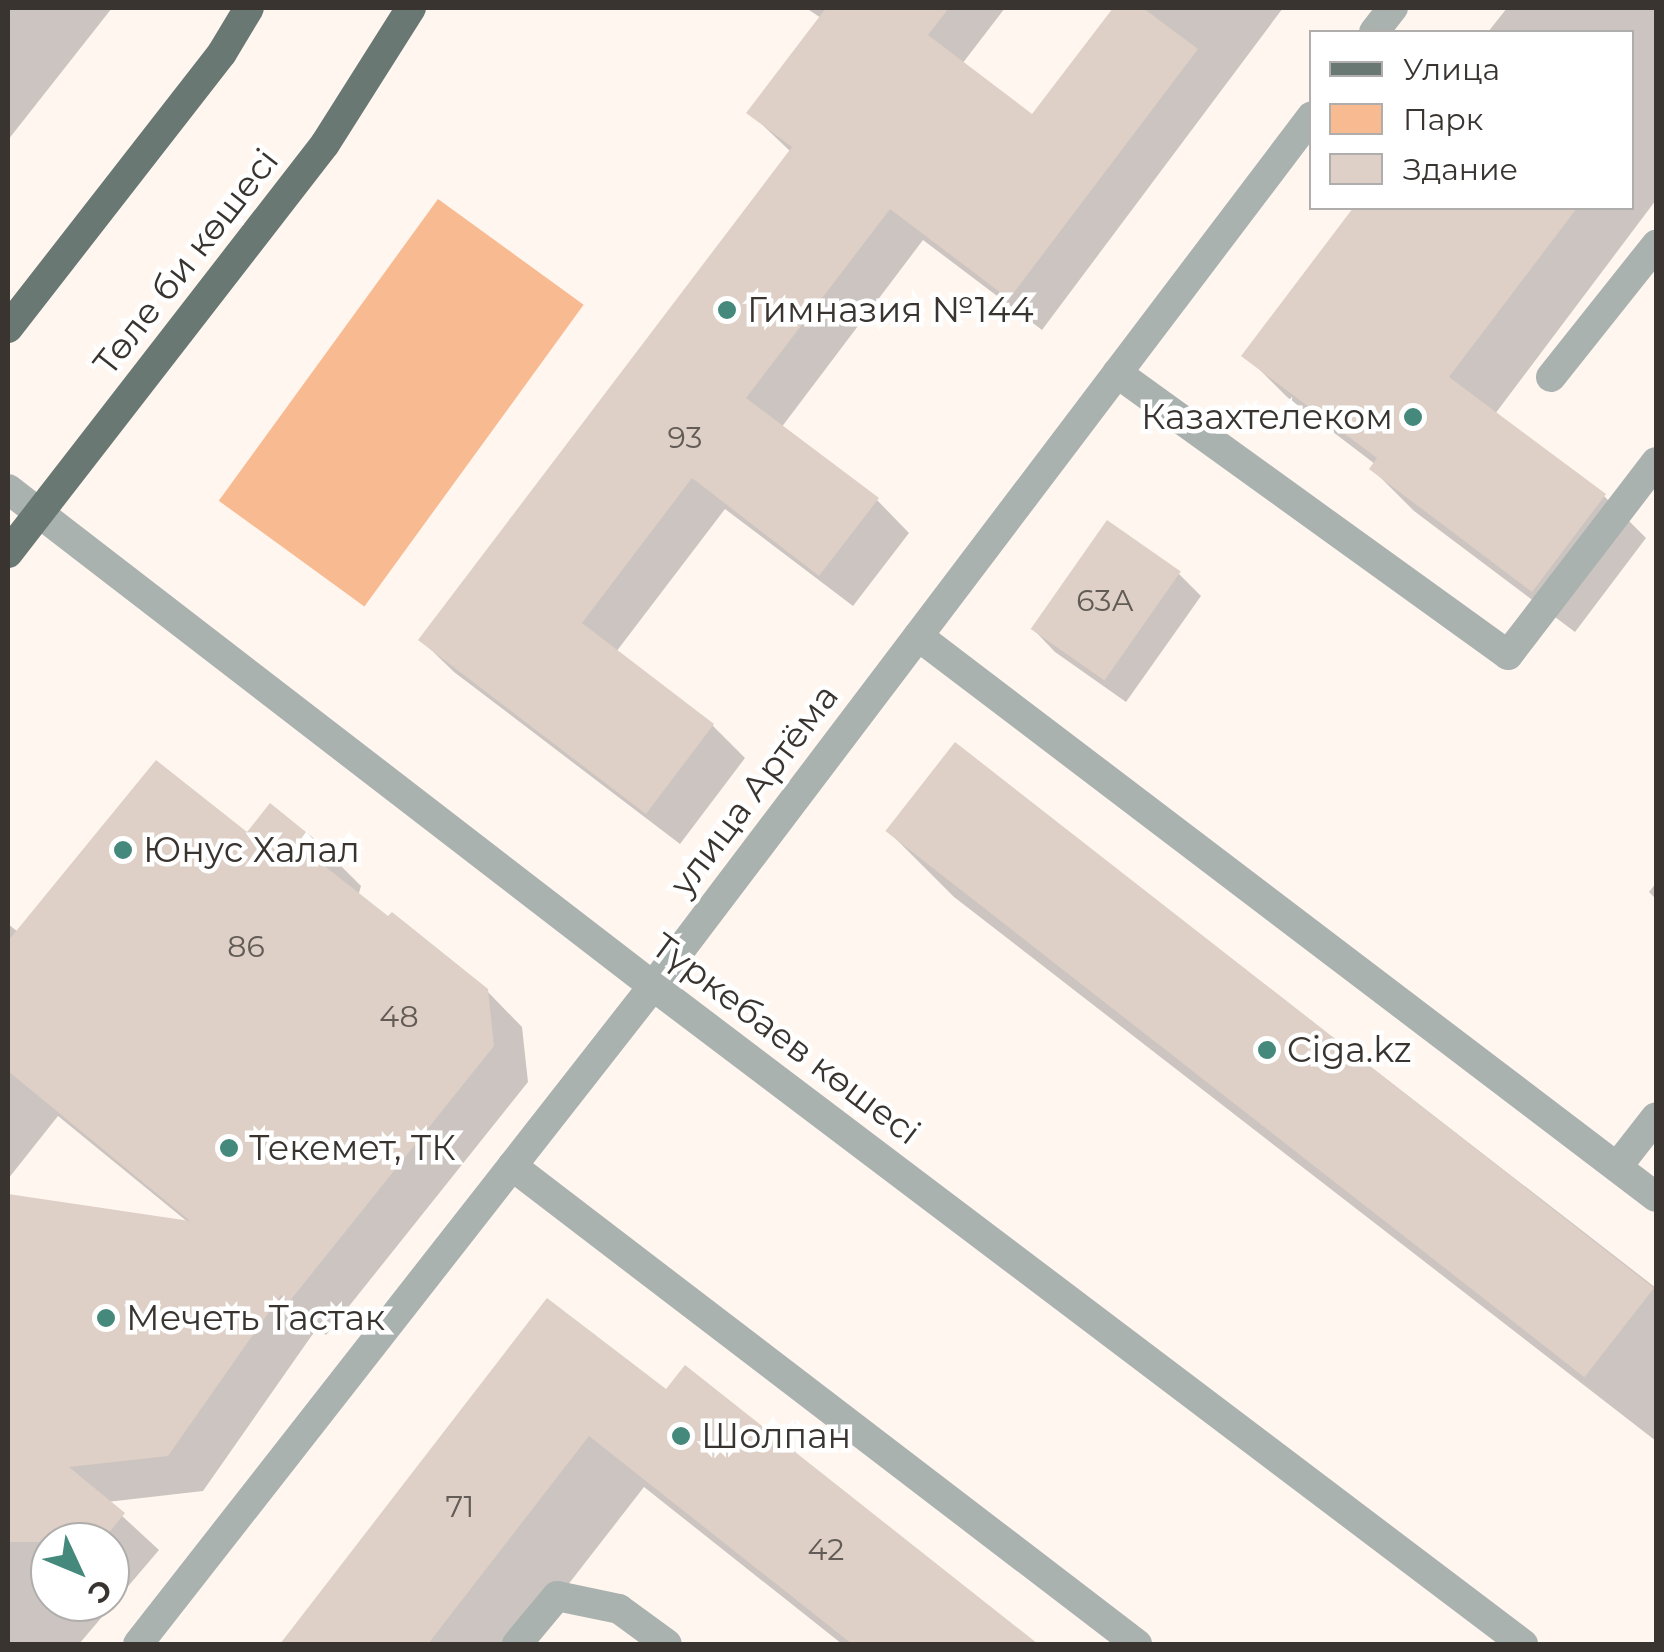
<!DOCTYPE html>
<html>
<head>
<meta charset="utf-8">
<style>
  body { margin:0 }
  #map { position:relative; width:1664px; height:1652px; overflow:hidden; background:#fff6f0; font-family:Montserrat,sans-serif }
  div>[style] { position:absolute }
  .green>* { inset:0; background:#f8bb91; transform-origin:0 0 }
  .shadow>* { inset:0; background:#0003 }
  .building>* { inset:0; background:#ded0c6; transform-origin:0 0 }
  .minor>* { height:30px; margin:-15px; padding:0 15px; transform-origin:15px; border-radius:15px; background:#aab2b0 }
  .major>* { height:30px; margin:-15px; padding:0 15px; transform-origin:15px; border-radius:15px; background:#6a7874 }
  .dots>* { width:28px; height:28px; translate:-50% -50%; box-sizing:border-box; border:5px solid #fff; border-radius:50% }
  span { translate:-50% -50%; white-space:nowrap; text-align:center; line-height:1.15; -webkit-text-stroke:9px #fff; paint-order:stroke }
  .number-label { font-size:30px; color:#625b56 }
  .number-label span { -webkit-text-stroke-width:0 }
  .street-label { font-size:35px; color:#393430 }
  .poi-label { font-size:35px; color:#393430 }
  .left { translate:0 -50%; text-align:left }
  .right { translate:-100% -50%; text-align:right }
  .frame { position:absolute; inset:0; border:10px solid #393430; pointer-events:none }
  .legend { position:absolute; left:1309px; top:30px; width:325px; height:180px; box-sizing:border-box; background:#fff; border:2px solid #b0aeac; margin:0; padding:12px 18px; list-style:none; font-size:30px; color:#393430 }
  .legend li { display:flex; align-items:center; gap:20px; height:50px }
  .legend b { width:50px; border:2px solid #b0aeac }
  .north { position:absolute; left:30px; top:1522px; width:100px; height:100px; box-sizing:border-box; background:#fff; border:2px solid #b0aeac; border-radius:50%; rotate:134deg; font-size:28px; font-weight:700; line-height:40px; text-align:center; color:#393430 }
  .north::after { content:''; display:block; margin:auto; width:35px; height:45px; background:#45897c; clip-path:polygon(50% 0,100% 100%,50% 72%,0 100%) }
</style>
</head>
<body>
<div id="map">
  <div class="green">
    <div style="left:438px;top:199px;width:180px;height:373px;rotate:36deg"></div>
  </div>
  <div class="shadow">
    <div style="clip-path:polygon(8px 8px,112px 8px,8px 140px)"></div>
    <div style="clip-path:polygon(806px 8px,1005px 8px,962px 64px,1032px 117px,1116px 8px,1283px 8px,1042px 330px,923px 240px,781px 428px,877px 500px,909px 533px,853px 606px,725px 509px,616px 652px,712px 725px,745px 758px,680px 844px,454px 672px,421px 640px,791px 152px,749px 112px,821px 18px)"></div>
    <div style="clip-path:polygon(1507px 8px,1656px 8px,1656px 200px,1495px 414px,1604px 496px,1646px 538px,1575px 632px,1414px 511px,1372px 469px,1375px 464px,1287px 397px,1245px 355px,1356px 208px,1632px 208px,1632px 32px,1488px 32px)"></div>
    <div style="clip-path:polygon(1179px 574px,1201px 596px,1126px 702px,1055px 652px,1033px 629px)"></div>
    <div style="clip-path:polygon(956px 745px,1656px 1288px,1656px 1441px,954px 897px,888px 831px)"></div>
    <div style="clip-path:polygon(evenodd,247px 836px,326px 851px,361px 886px,358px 896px,486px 990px,522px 1027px,528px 1082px,326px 1335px,317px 1328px,203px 1491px,107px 1502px,159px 1550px,79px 1644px,8px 1644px,8px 1196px,189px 1223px,58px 1116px,8px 1179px,8px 924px,18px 932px,247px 836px,50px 1542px,110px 1542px,110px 1602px,50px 1602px,50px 1542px)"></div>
    <div style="clip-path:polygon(1656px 883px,1656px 899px,1649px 892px)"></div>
    <div style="clip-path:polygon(548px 1301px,666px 1393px,686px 1368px,1034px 1644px,842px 1644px,644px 1487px,522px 1644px,283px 1644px)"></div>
  </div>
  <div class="building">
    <div style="clip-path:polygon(826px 8px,949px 8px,928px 35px,1032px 114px,1113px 8px,1143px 8px,1198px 49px,1009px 299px,890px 209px,746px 398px,879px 498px,819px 576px,692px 478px,582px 623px,714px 724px,646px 814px,418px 640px,792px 147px,746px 113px)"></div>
    <div style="clip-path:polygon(1353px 208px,1577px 208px,1449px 377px,1606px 494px,1532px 592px,1369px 469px,1377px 458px,1241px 356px)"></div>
    <div style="left:1107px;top:520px;width:90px;height:133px;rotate:35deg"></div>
    <div style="left:955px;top:742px;width:887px;height:113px;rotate:38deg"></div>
    <div style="clip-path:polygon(156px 760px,247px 832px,270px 803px,327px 849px,322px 864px,388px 916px,392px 912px,488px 989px,494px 1046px,289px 1302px,281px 1295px,168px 1456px,69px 1467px,125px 1513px,101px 1542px,8px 1542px,8px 1194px,190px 1221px,8px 1071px,8px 941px)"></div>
    <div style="clip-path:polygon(547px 1298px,666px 1389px,685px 1365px,1038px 1644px,852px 1644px,589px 1436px,428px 1644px,280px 1644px)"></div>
  </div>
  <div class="minor">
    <div style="left:1374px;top:32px;width:31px;rotate:-52deg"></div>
    <div style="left:1117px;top:373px;width:482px;rotate:35.8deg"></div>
    <div style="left:1508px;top:655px;width:243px;rotate:-52.5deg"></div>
    <div style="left:1551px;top:377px;width:169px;rotate:-51.5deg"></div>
    <div style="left:8px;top:489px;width:814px;rotate:37.62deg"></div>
    <div style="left:653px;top:986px;width:1091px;rotate:37.1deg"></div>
    <div style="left:918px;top:636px;width:927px;rotate:37.24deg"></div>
    <div style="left:512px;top:1166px;width:787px;rotate:37.41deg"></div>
    <div style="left:1617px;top:1167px;width:63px;rotate:-52deg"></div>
    <div style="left:138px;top:1644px;width:836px;rotate:-51.95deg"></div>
    <div style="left:653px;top:986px;width:1091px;rotate:-52.86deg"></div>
    <div style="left:517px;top:1644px;width:62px;rotate:-50.2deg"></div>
    <div style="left:557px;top:1596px;width:63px;rotate:11.8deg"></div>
    <div style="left:619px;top:1609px;width:59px;rotate:36.1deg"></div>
  </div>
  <div class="major">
    <div style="left:8px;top:328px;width:348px;rotate:-52.1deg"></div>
    <div style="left:222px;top:53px;width:52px;rotate:-59deg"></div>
    <div style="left:8px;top:553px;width:517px;rotate:-52.22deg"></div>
    <div style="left:325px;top:144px;width:161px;rotate:-57.7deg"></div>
  </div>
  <div class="dots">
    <div style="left:727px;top:310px;background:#45897c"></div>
    <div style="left:1413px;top:417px;background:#45897c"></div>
    <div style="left:123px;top:850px;background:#45897c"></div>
    <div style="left:1267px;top:1050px;background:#45897c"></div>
    <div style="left:229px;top:1148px;background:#45897c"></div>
    <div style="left:106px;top:1318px;background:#45897c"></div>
    <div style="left:681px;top:1436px;background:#45897c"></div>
  </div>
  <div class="number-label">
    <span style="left:685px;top:438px">93</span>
    <span style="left:1105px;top:601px">63А</span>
    <span style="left:246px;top:947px">86</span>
    <span style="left:399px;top:1017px">48</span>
    <span style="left:460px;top:1507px">71</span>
    <span style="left:826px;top:1550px">42</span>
  </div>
  <div class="street-label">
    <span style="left:186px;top:262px;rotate:-52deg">Төле би көшесі</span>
    <span style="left:754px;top:790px;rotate:-53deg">улица Артёма</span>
    <span style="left:786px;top:1039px;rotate:37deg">Түркебаев көшесі</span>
  </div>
  <div class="poi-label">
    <span class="left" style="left:747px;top:310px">Гимназия №144</span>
    <span class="right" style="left:1393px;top:417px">Казахтелеком</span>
    <span class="left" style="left:143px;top:850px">Юнус Халал</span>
    <span class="left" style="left:1287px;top:1050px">Ciga.kz</span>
    <span class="left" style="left:249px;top:1148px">Текемет, ТК</span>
    <span class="left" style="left:126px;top:1318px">Мечеть Тастак</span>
    <span class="left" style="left:701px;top:1436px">Шолпан</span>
  </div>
  <div class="frame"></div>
  <ul class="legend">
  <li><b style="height:12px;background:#6a7874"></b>Улица</li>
  <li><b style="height:28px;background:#f8bb91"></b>Парк</li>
  <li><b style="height:28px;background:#ded0c6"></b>Здание</li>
  </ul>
  <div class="north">С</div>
</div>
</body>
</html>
